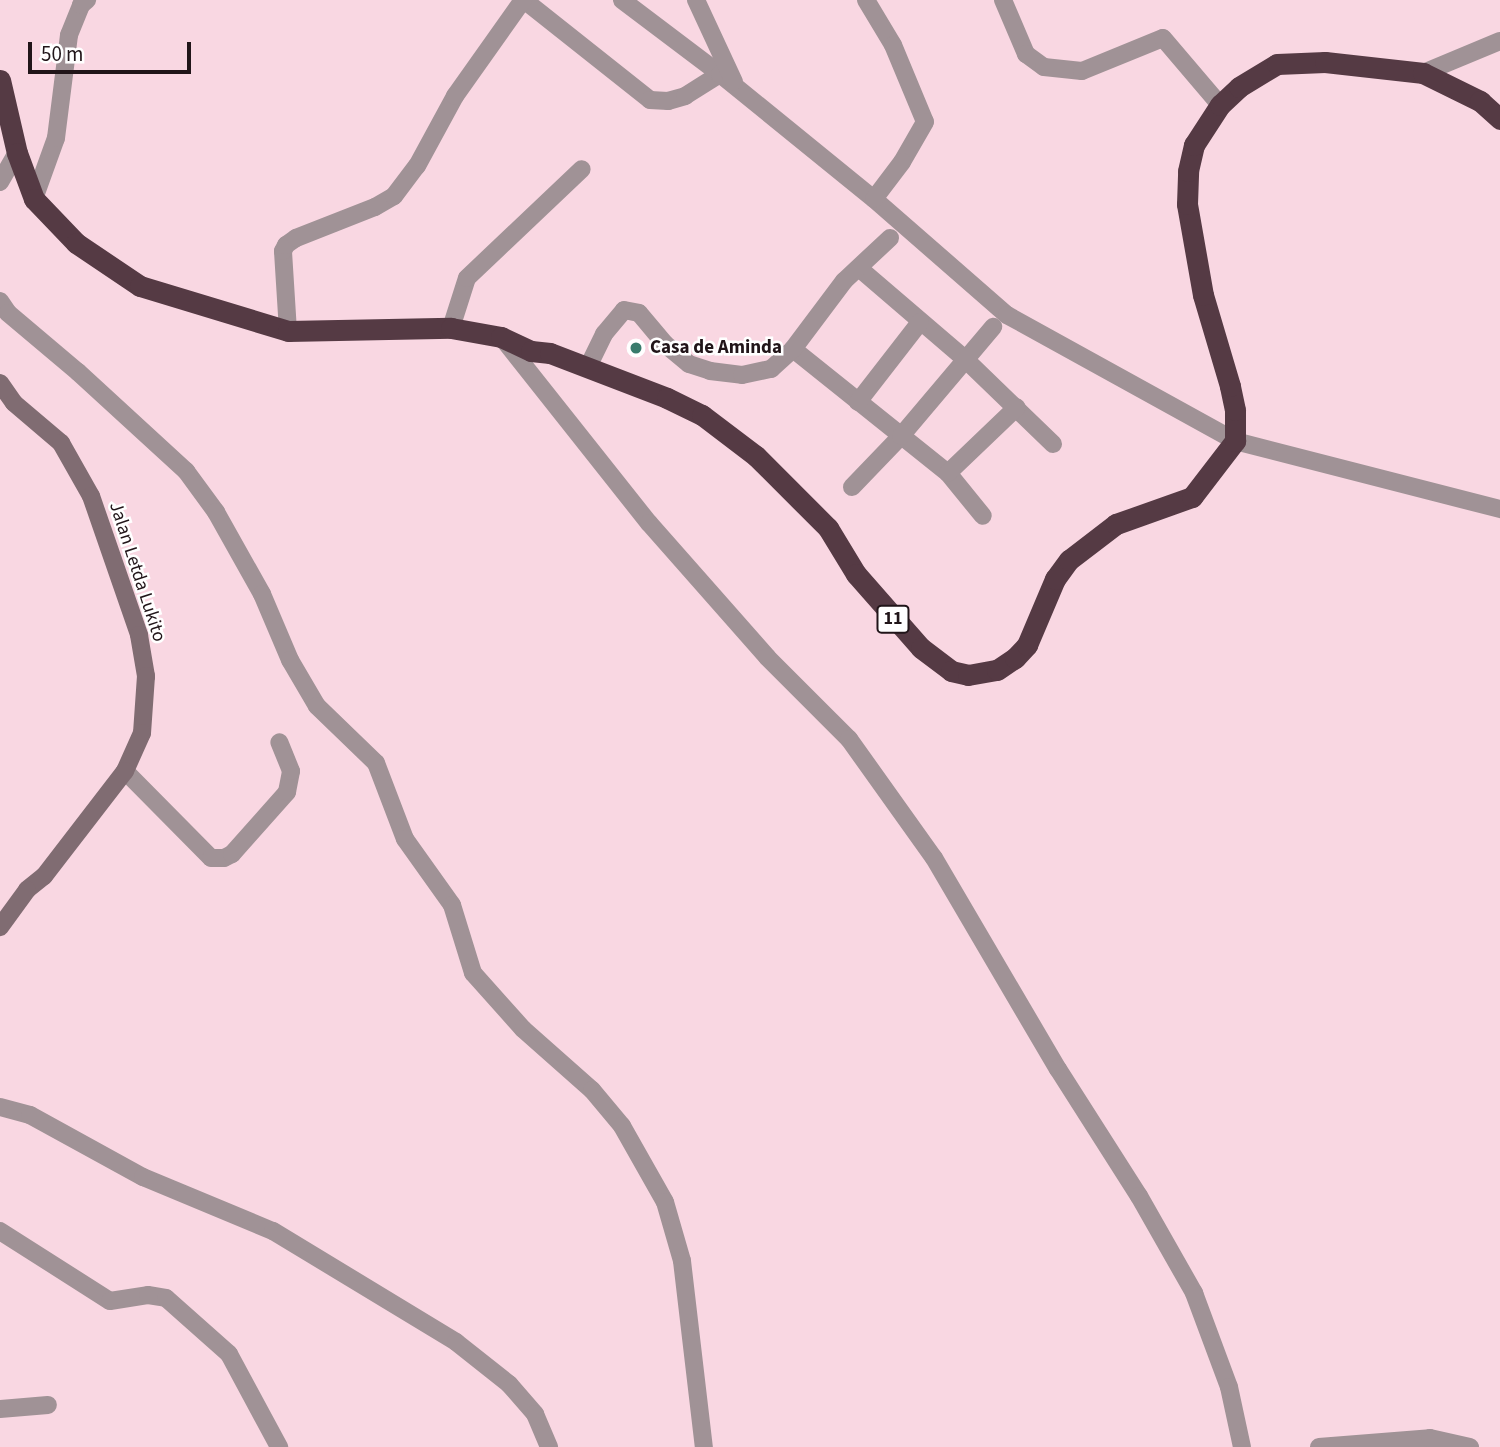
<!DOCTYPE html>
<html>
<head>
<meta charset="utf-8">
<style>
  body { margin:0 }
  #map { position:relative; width:1500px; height:1447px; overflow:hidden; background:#f9d7e2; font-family:"Source Sans 3",sans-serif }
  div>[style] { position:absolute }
  .street>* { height:18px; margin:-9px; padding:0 9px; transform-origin:9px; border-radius:9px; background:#a09296 }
  .secondary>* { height:18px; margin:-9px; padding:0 9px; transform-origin:9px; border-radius:9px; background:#806c72 }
  .highway>* { height:21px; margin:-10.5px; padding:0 10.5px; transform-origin:10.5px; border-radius:10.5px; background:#553a44 }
  .dots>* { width:19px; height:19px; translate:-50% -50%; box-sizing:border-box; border:4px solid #fff; border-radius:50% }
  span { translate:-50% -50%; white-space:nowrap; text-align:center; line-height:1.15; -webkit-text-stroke:5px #fff; paint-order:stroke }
  .shield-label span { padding:2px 5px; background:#fff; border:2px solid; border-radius:5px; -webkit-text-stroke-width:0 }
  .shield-label { font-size:18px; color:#211519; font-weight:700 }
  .poi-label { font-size:19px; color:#211519; font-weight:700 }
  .left { translate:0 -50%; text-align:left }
  .street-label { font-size:19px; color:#211519 }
  .scale { position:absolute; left:28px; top:42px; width:163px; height:32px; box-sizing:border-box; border:4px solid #211519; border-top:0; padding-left:9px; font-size:21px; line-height:24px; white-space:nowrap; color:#211519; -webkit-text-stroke:5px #fff; paint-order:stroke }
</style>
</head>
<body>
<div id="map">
  <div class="street">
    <div style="left:524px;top:0;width:161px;rotate:38.4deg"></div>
    <div style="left:650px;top:100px;width:18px;rotate:3deg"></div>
    <div style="left:668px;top:101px;width:18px;rotate:-16deg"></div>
    <div style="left:685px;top:96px;width:41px;rotate:-32.2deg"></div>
    <div style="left:622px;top:0;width:123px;rotate:37.1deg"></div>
    <div style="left:720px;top:74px;width:198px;rotate:39.1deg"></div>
    <div style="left:874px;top:199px;width:176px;rotate:41.1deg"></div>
    <div style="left:1007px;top:315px;width:260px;rotate:28.9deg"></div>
    <div style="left:1235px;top:441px;width:274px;rotate:14.4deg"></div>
    <div style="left:696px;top:0;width:90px;rotate:65.1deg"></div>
    <div style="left:866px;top:0;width:52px;rotate:59deg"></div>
    <div style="left:893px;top:45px;width:83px;rotate:67.4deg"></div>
    <div style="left:925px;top:122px;width:46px;rotate:119.9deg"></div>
    <div style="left:902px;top:162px;width:46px;rotate:127.1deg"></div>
    <div style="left:1003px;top:0;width:59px;rotate:66.9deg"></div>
    <div style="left:1026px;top:54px;width:22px;rotate:36deg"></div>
    <div style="left:1044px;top:67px;width:38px;rotate:6deg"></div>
    <div style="left:1082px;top:71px;width:87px;rotate:-22.2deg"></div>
    <div style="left:1163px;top:38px;width:88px;rotate:49.6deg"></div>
    <div style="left:1423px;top:73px;width:83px;rotate:-22.6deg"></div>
    <div style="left:0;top:182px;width:34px;rotate:-60deg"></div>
    <div style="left:34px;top:199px;width:65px;rotate:-70.2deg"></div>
    <div style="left:56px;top:138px;width:104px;rotate:-82.8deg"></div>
    <div style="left:69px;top:35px;width:32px;rotate:-68deg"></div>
    <div style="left:81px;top:5px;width:8px;rotate:-40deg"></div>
    <div style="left:860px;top:269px;width:140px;rotate:40.6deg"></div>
    <div style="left:966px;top:360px;width:121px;rotate:44deg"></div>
    <div style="left:0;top:301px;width:14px;rotate:56deg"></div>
    <div style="left:8px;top:313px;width:92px;rotate:40.1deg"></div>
    <div style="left:78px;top:372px;width:147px;rotate:42.5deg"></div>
    <div style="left:186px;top:471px;width:51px;rotate:53.8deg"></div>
    <div style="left:216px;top:512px;width:94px;rotate:60.7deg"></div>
    <div style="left:262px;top:594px;width:72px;rotate:67deg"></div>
    <div style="left:290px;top:660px;width:53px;rotate:59.6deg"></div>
    <div style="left:317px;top:706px;width:82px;rotate:44deg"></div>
    <div style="left:376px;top:763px;width:81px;rotate:69.1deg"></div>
    <div style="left:405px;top:839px;width:81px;rotate:54.5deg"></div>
    <div style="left:452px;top:905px;width:71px;rotate:72.8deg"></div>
    <div style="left:473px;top:973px;width:75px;rotate:48.2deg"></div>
    <div style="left:523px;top:1029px;width:92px;rotate:41.5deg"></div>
    <div style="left:592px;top:1090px;width:47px;rotate:50.2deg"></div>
    <div style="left:622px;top:1126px;width:87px;rotate:60.5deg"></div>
    <div style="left:665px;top:1202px;width:61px;rotate:73.9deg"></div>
    <div style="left:682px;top:1261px;width:187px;rotate:83.3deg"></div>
    <div style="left:451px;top:328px;width:52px;rotate:-72.3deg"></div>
    <div style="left:467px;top:278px;width:158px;rotate:-43.5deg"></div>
    <div style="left:288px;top:331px;width:80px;rotate:-93.6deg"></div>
    <div style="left:283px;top:251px;width:7px;rotate:-63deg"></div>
    <div style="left:286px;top:245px;width:12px;rotate:-35deg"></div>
    <div style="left:296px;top:238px;width:85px;rotate:-21.4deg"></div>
    <div style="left:375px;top:207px;width:22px;rotate:-30deg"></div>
    <div style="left:394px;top:196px;width:38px;rotate:-53deg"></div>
    <div style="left:417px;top:166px;width:80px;rotate:-61.5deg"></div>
    <div style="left:455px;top:96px;width:118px;rotate:-54.7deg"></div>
    <div style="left:503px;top:339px;width:235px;rotate:51.6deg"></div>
    <div style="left:649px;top:523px;width:179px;rotate:48.6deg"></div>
    <div style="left:767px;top:657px;width:116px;rotate:45deg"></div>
    <div style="left:849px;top:739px;width:146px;rotate:54.5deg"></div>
    <div style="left:934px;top:858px;width:245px;rotate:59.6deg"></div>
    <div style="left:1058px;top:1069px;width:151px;rotate:57.5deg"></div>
    <div style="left:1139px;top:1196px;width:112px;rotate:60.4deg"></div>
    <div style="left:1194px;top:1293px;width:100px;rotate:69.6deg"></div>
    <div style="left:1229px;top:1387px;width:61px;rotate:77.8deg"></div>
    <div style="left:793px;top:349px;width:198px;rotate:38.7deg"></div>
    <div style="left:948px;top:473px;width:55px;rotate:50.9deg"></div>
    <div style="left:588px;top:367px;width:37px;rotate:-64deg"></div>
    <div style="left:604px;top:334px;width:31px;rotate:-50deg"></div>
    <div style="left:624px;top:310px;width:15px;rotate:11deg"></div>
    <div style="left:639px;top:313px;width:40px;rotate:50deg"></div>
    <div style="left:665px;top:344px;width:31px;rotate:40deg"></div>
    <div style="left:689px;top:364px;width:22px;rotate:18deg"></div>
    <div style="left:710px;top:371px;width:32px;rotate:7deg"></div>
    <div style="left:742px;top:375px;width:30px;rotate:-12deg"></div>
    <div style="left:771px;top:369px;width:30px;rotate:-42deg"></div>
    <div style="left:793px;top:349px;width:85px;rotate:-53.1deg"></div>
    <div style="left:844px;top:281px;width:63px;rotate:-43.1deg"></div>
    <div style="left:858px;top:402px;width:101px;rotate:-52.2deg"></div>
    <div style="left:948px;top:473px;width:95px;rotate:-43.7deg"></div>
    <div style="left:852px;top:487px;width:71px;rotate:-46.1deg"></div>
    <div style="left:901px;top:436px;width:143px;rotate:-49.8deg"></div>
    <div style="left:125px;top:771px;width:122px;rotate:45.3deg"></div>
    <div style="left:211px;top:858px;width:13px"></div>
    <div style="left:224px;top:858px;width:9px;rotate:-27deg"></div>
    <div style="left:232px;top:854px;width:83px;rotate:-48.4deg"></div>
    <div style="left:287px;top:792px;width:21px;rotate:-79deg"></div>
    <div style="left:291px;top:771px;width:31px;rotate:-112deg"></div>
    <div style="left:0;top:1107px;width:31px;rotate:15deg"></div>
    <div style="left:30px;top:1115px;width:129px;rotate:28.8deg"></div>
    <div style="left:143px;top:1177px;width:141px;rotate:22.6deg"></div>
    <div style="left:273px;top:1231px;width:214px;rotate:31.2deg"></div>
    <div style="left:456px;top:1342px;width:68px;rotate:38.4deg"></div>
    <div style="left:509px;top:1384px;width:40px;rotate:49deg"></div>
    <div style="left:535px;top:1414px;width:36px;rotate:67deg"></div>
    <div style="left:0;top:1231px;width:130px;rotate:32.5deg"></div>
    <div style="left:110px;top:1301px;width:38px;rotate:-9deg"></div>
    <div style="left:148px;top:1295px;width:18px;rotate:9deg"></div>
    <div style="left:166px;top:1298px;width:84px;rotate:41.6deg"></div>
    <div style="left:229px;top:1354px;width:106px;rotate:61.7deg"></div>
    <div style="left:0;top:1409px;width:48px;rotate:-4.8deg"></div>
    <div style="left:1319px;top:1447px;width:111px;rotate:-4.6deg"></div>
    <div style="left:1430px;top:1438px;width:41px;rotate:12.7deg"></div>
  </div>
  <div class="secondary">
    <div style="left:0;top:383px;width:24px;rotate:55deg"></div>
    <div style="left:14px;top:403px;width:62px;rotate:40.4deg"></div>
    <div style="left:61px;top:443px;width:61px;rotate:60.5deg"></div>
    <div style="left:91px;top:496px;width:147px;rotate:70.9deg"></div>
    <div style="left:139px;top:635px;width:42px;rotate:80.3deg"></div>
    <div style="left:146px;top:676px;width:57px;rotate:94deg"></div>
    <div style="left:142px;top:733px;width:42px;rotate:114.1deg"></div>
    <div style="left:125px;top:771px;width:133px;rotate:127.6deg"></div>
    <div style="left:44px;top:876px;width:22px;rotate:141deg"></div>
    <div style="left:27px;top:890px;width:46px;rotate:126.1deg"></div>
  </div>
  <div class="highway">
    <div style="left:0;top:80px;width:75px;rotate:76.9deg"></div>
    <div style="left:17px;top:153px;width:49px;rotate:69.7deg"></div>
    <div style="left:34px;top:199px;width:61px;rotate:46.3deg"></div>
    <div style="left:76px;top:243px;width:77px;rotate:33.9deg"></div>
    <div style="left:140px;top:286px;width:155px;rotate:16.9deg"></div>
    <div style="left:288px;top:331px;width:163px;rotate:-1.1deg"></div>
    <div style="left:451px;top:328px;width:51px;rotate:10.2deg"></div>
    <div style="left:501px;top:337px;width:33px;rotate:25deg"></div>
    <div style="left:531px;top:351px;width:19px;rotate:6deg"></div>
    <div style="left:550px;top:353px;width:125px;rotate:21deg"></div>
    <div style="left:667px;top:398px;width:39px;rotate:26deg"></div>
    <div style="left:702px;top:415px;width:68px;rotate:37.2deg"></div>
    <div style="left:756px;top:456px;width:102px;rotate:45deg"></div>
    <div style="left:828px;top:528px;width:54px;rotate:58.7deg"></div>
    <div style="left:856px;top:574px;width:98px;rotate:48.7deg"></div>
    <div style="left:921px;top:648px;width:38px;rotate:37deg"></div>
    <div style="left:951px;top:671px;width:17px;rotate:13deg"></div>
    <div style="left:968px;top:675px;width:29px;rotate:-10deg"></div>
    <div style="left:997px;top:670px;width:22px;rotate:-34deg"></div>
    <div style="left:1015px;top:658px;width:18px;rotate:-47deg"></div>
    <div style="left:1027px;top:645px;width:72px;rotate:-67deg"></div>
    <div style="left:1055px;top:579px;width:24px;rotate:-54deg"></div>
    <div style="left:1069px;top:560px;width:59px;rotate:-37.5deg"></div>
    <div style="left:1116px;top:524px;width:81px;rotate:-19.6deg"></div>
    <div style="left:1192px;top:497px;width:71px;rotate:-52.5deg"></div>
    <div style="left:1235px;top:441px;width:31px;rotate:-90deg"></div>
    <div style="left:1235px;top:410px;width:25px;rotate:-102deg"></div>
    <div style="left:1230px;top:386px;width:95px;rotate:-106.5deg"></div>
    <div style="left:1203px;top:295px;width:92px;rotate:-100deg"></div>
    <div style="left:1187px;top:204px;width:33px;rotate:-88deg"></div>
    <div style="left:1188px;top:171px;width:27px;rotate:-77deg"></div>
    <div style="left:1194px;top:145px;width:48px;rotate:-57deg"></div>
    <div style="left:1220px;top:105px;width:26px;rotate:-43deg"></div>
    <div style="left:1239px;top:87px;width:44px;rotate:-31.2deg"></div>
    <div style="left:1277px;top:64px;width:48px;rotate:-2.4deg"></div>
    <div style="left:1325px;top:62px;width:99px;rotate:6.4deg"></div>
    <div style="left:1423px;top:73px;width:64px;rotate:26.2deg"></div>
    <div style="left:1480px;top:101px;width:27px;rotate:42deg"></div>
  </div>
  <div class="dots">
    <div style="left:636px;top:348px;background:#397b6c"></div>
  </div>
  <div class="shield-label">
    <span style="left:893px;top:619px">11</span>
  </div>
  <div class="poi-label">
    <span class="left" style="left:650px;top:348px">Casa de Aminda</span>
  </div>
  <div class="street-label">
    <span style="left:137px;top:572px;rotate:72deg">Jalan Letda Lukito</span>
  </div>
  <div class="scale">50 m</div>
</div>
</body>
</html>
